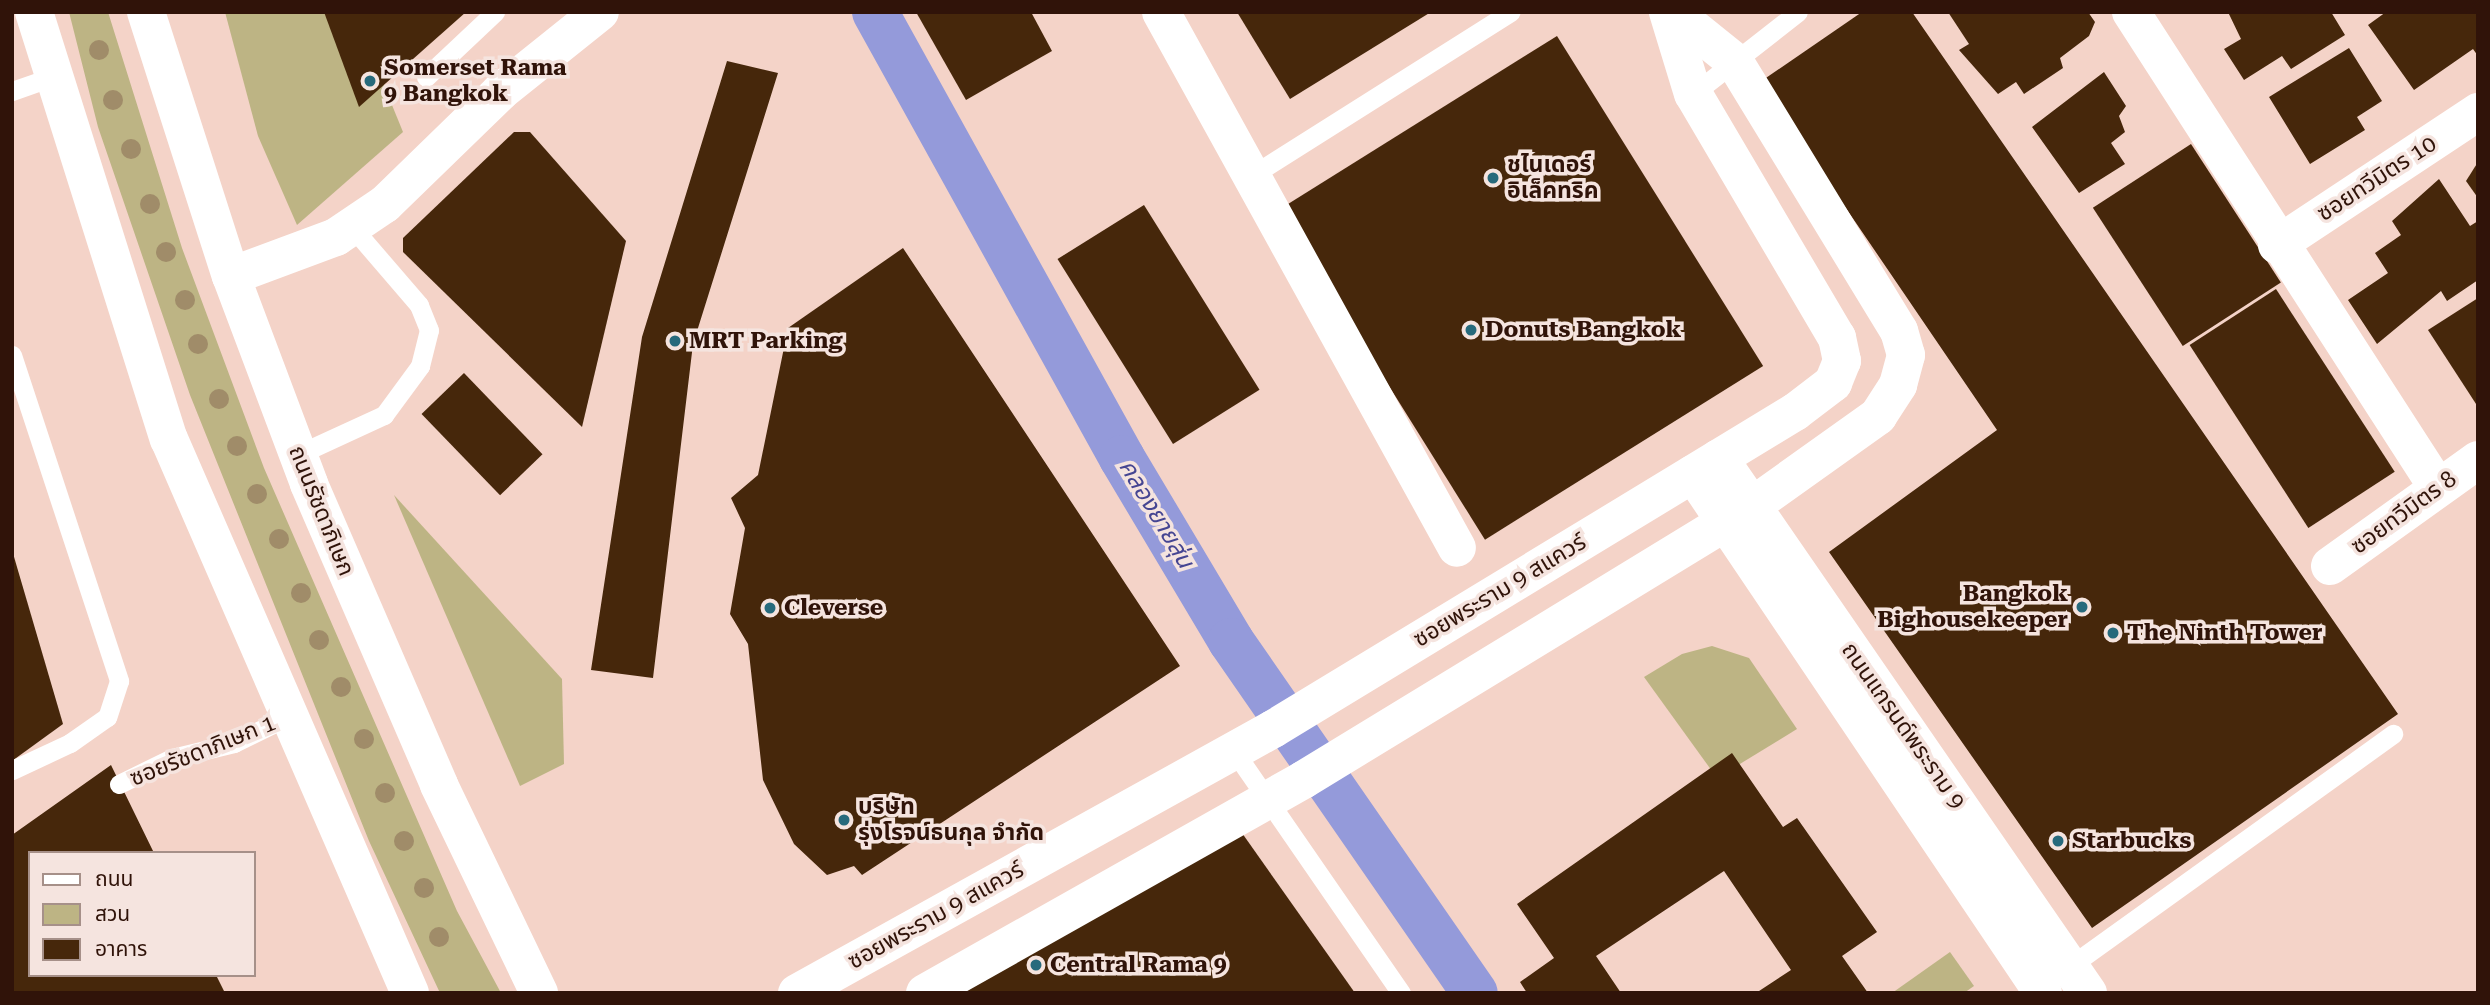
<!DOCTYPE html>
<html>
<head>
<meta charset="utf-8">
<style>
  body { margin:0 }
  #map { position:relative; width:2490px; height:1005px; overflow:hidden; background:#f4d3c8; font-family:"Roboto Serif","Noto Sans Thai",serif }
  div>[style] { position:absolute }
  .green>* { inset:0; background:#bdb484 }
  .canal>* { height:46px; margin:-23px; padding:0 23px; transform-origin:23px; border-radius:23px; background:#949ada }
  .building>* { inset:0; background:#46270b; transform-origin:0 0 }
  .lane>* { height:19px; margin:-9.5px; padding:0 9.5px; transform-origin:9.5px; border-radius:9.5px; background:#fff }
  .street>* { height:38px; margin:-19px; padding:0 19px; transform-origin:19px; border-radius:19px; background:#fff }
  .primary>* { height:38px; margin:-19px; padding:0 19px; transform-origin:19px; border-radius:19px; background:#fff }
  .trees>* { width:20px; height:20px; margin:-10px; border-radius:50%; background:#a08c69 }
  .dots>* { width:19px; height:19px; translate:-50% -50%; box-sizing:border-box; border:4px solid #f5e4df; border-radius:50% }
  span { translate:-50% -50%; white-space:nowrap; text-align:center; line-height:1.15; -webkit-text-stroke:7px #f5e4df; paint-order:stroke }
  .poi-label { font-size:23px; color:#301309; font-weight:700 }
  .left { translate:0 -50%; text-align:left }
  .right { translate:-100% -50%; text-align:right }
  .street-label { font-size:23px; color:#301309 }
  .water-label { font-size:24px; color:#454592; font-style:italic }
  .frame { position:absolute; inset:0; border:14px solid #301309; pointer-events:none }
  .legend { position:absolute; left:28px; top:851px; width:228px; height:126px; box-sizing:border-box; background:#f5e4df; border:2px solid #a69089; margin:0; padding:9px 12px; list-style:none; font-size:21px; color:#301309 }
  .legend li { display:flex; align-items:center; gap:14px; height:35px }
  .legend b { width:35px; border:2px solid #a69089 }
</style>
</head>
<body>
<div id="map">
  <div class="green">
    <div style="clip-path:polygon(69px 12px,108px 12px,182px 248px,264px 468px,457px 911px,501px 993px,440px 993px,369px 841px,190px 395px,98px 127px)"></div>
    <div style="clip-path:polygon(225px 12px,354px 12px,403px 132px,297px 225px,258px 136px)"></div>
    <div style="clip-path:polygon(394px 495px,562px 679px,564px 764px,520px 786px)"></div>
    <div style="clip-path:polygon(1712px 646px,1749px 658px,1797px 729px,1717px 778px,1644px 677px,1682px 654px)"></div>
    <div style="clip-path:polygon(1950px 952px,1974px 986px,1964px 993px,1892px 993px)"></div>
  </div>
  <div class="canal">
    <div style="left:875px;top:12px;width:510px;rotate:61.02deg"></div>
    <div style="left:1122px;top:458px;width:213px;rotate:59.2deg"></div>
    <div style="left:1231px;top:641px;width:428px;rotate:55.3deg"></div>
  </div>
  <div class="building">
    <div style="clip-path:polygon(324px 12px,466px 12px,359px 107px)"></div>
    <div style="clip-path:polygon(916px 12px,1031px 12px,1052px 51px,966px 100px)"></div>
    <div style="clip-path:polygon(1237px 12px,1431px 12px,1290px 99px)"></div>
    <div style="clip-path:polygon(1862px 12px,1912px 12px,2398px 714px,2092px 928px,1829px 552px,1997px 430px,1760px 82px)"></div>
    <div style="clip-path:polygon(1948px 12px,2088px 12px,2095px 22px,2089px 36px,2060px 58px,2063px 68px,2024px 94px,2016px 82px,1998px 94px,1959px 50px,1969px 44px)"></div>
    <div style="clip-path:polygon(2228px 12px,2331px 12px,2345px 35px,2291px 69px,2282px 56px,2244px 80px,2224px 49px,2241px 39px)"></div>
    <div style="clip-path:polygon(2386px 12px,2478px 12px,2478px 56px,2473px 49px,2414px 90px,2368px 25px)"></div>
    <div style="left:1557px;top:36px;width:389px;height:328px;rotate:58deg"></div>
    <div style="clip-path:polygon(2349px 48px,2382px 101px,2357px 117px,2365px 130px,2310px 164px,2269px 97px)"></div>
    <div style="clip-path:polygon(727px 61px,778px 73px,693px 344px,653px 678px,591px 670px,642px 337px)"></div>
    <div style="clip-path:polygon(2104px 72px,2126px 106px,2119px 116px,2125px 132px,2111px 143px,2125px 164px,2079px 193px,2032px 127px)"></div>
    <div style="clip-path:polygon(514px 132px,530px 132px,626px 241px,582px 427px,403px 252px,403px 238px)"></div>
    <div style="left:2191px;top:144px;width:165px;height:117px;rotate:57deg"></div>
    <div style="clip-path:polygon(2478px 162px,2478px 198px,2466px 181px)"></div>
    <div style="clip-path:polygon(2439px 179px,2470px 226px,2478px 221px,2478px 280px,2447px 301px,2441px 291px,2377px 344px,2348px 300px,2388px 273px,2375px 253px,2401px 235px,2392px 221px)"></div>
    <div style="left:1144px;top:205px;width:218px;height:102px;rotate:58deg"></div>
    <div style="clip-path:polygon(903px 248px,1180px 666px,862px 875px,854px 866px,827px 875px,794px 844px,763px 780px,748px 644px,730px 614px,745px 528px,731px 498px,758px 475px,788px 328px)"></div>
    <div style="left:2276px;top:289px;width:218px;height:103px;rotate:57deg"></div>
    <div style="clip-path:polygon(2478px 298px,2478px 407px,2428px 330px)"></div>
    <div style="left:464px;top:373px;width:113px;height:59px;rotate:46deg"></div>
    <div style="clip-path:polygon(12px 550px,63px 724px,12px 761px)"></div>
    <div style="clip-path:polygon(1732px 753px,1783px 827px,1797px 818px,1877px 932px,1842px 956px,1868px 993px,1756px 993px,1791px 970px,1724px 871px,1596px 956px,1621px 993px,1527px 993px,1520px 982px,1554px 958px,1517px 904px)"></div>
    <div style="clip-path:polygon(111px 765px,154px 853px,30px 853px,30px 975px,216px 975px,225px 993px,12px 993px,12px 835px)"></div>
    <div style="clip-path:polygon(1242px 833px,1355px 993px,949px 993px)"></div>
  </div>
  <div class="lane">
    <div style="left:426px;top:77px;width:95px;rotate:-43.3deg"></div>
    <div style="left:12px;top:91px;width:42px;rotate:-19.3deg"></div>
    <div style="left:1693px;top:94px;width:133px;rotate:-38deg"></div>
    <div style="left:1251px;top:176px;width:307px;rotate:-32.3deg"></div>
    <div style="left:12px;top:355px;width:343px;rotate:71.8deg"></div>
    <div style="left:119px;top:681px;width:38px;rotate:108deg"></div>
    <div style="left:107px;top:717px;width:45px;rotate:144.9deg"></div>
    <div style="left:70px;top:743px;width:64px;rotate:155deg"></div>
    <div style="left:297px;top:455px;width:96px;rotate:-24.7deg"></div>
    <div style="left:384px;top:415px;width:61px;rotate:-53.7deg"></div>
    <div style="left:420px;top:366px;width:37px;rotate:-76deg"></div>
    <div style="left:429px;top:330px;width:27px;rotate:-112deg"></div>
    <div style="left:419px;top:305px;width:103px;rotate:-130.7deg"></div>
    <div style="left:1234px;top:751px;width:294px;rotate:55.4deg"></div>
    <div style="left:119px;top:784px;width:59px;rotate:-26.1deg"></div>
    <div style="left:172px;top:758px;width:64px;rotate:-13.6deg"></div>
    <div style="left:234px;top:743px;width:59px;rotate:-26.1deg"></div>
    <div style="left:2066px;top:969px;width:403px;rotate:-35.7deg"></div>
  </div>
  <div class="street">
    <div style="left:1161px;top:12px;width:612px;rotate:61.09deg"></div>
    <div style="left:2131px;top:12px;width:566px;rotate:57.18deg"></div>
    <div style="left:2277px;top:245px;width:241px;rotate:-33.5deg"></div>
    <div style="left:231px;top:276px;width:112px;rotate:-20.4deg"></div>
    <div style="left:336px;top:237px;width:59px;rotate:-34deg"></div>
    <div style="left:385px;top:204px;width:161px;rotate:-44.2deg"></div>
    <div style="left:500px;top:92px;width:128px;rotate:-38.7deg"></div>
    <div style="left:1719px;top:458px;width:650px;rotate:55.41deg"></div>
    <div style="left:1693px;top:474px;width:626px;rotate:56.01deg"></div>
    <div style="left:2330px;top:566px;width:182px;rotate:-35.6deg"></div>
    <div style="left:797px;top:993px;width:544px;rotate:-29.01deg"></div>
    <div style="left:1273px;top:729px;width:611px;rotate:-31.27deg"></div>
    <div style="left:1795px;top:412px;width:48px;rotate:-37.3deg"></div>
    <div style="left:1833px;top:383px;width:24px;rotate:-68deg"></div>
    <div style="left:1842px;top:361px;width:24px;rotate:-102deg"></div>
    <div style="left:1837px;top:338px;width:283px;rotate:-120.5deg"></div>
    <div style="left:1693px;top:94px;width:86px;rotate:-107deg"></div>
    <div style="left:925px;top:993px;width:434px;rotate:-29.4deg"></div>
    <div style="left:1303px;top:780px;width:526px;rotate:-31.39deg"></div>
    <div style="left:1752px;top:506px;width:155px;rotate:-35.5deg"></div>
    <div style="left:1878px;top:416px;width:37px;rotate:-57deg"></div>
    <div style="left:1898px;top:385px;width:31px;rotate:-75deg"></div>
    <div style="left:1906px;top:355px;width:25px;rotate:-106deg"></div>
    <div style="left:1899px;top:331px;width:316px;rotate:-121.4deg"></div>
    <div style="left:1734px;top:61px;width:78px;rotate:-141.2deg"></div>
  </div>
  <div class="primary">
    <div style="left:34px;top:12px;width:448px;rotate:72.5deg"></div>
    <div style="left:169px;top:439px;width:604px;rotate:66.49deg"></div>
    <div style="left:146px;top:12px;width:277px;rotate:72.2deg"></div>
    <div style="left:231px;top:276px;width:222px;rotate:69.4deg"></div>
    <div style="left:309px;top:484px;width:328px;rotate:66.6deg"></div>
    <div style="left:439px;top:785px;width:231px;rotate:64.3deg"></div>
  </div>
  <div class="trees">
    <div style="left:99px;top:50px"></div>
    <div style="left:113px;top:100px"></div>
    <div style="left:131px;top:149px"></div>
    <div style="left:150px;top:204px"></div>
    <div style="left:166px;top:252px"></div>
    <div style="left:185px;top:300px"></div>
    <div style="left:198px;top:344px"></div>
    <div style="left:219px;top:399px"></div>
    <div style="left:237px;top:446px"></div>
    <div style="left:257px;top:494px"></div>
    <div style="left:279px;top:539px"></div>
    <div style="left:301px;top:593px"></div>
    <div style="left:319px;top:640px"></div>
    <div style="left:341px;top:687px"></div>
    <div style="left:364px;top:739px"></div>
    <div style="left:385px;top:793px"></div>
    <div style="left:404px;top:841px"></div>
    <div style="left:424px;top:888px"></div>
    <div style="left:439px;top:937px"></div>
  </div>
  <div class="dots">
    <div style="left:370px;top:81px;background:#276a7c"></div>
    <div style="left:1493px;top:178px;background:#276a7c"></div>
    <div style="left:1471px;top:330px;background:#276a7c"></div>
    <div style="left:675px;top:341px;background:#276a7c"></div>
    <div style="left:2082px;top:607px;background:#276a7c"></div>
    <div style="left:770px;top:608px;background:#276a7c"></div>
    <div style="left:2113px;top:633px;background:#276a7c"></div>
    <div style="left:844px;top:820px;background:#276a7c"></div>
    <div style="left:2058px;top:841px;background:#276a7c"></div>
    <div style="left:1036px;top:965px;background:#276a7c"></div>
  </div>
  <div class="poi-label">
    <span class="left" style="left:384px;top:81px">Somerset Rama<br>9 Bangkok</span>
    <span class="left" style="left:1507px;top:178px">ชไนเดอร์<br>อิเล็คทริค</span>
    <span class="left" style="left:1485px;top:330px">Donuts Bangkok</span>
    <span class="left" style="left:689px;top:341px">MRT Parking</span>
    <span class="right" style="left:2068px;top:607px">Bangkok<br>Bighousekeeper</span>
    <span class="left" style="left:784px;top:608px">Cleverse</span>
    <span class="left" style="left:2127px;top:633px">The Ninth Tower</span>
    <span class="left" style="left:858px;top:820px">บริษัท<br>รุ่งโรจน์ธนกุล จำกัด</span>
    <span class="left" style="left:2072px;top:841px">Starbucks</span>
    <span class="left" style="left:1050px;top:965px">Central Rama 9</span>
  </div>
  <div class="street-label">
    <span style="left:2377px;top:179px;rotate:-33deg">ซอยทวีมิตร 10</span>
    <span style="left:321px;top:511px;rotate:68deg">ถนนรัชดาภิเษก</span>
    <span style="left:2404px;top:513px;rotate:-36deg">ซอยทวีมิตร 8</span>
    <span style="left:1500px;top:591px;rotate:-31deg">ซอยพระราม 9 สแควร์</span>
    <span style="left:1903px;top:726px;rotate:55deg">ถนนแกรนด์พระราม 9</span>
    <span style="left:203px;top:751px;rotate:-22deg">ซอยรัชดาภิเษก 1</span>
    <span style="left:936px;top:916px;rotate:-29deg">ซอยพระราม 9 สแควร์</span>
  </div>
  <div class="water-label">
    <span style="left:1156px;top:514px;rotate:59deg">คลองยายสุ่น</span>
  </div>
  <div class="frame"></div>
  <ul class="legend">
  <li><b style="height:9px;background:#fff"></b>ถนน</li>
  <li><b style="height:19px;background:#bdb484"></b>สวน</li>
  <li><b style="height:19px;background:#46270b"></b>อาคาร</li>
  </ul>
</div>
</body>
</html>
